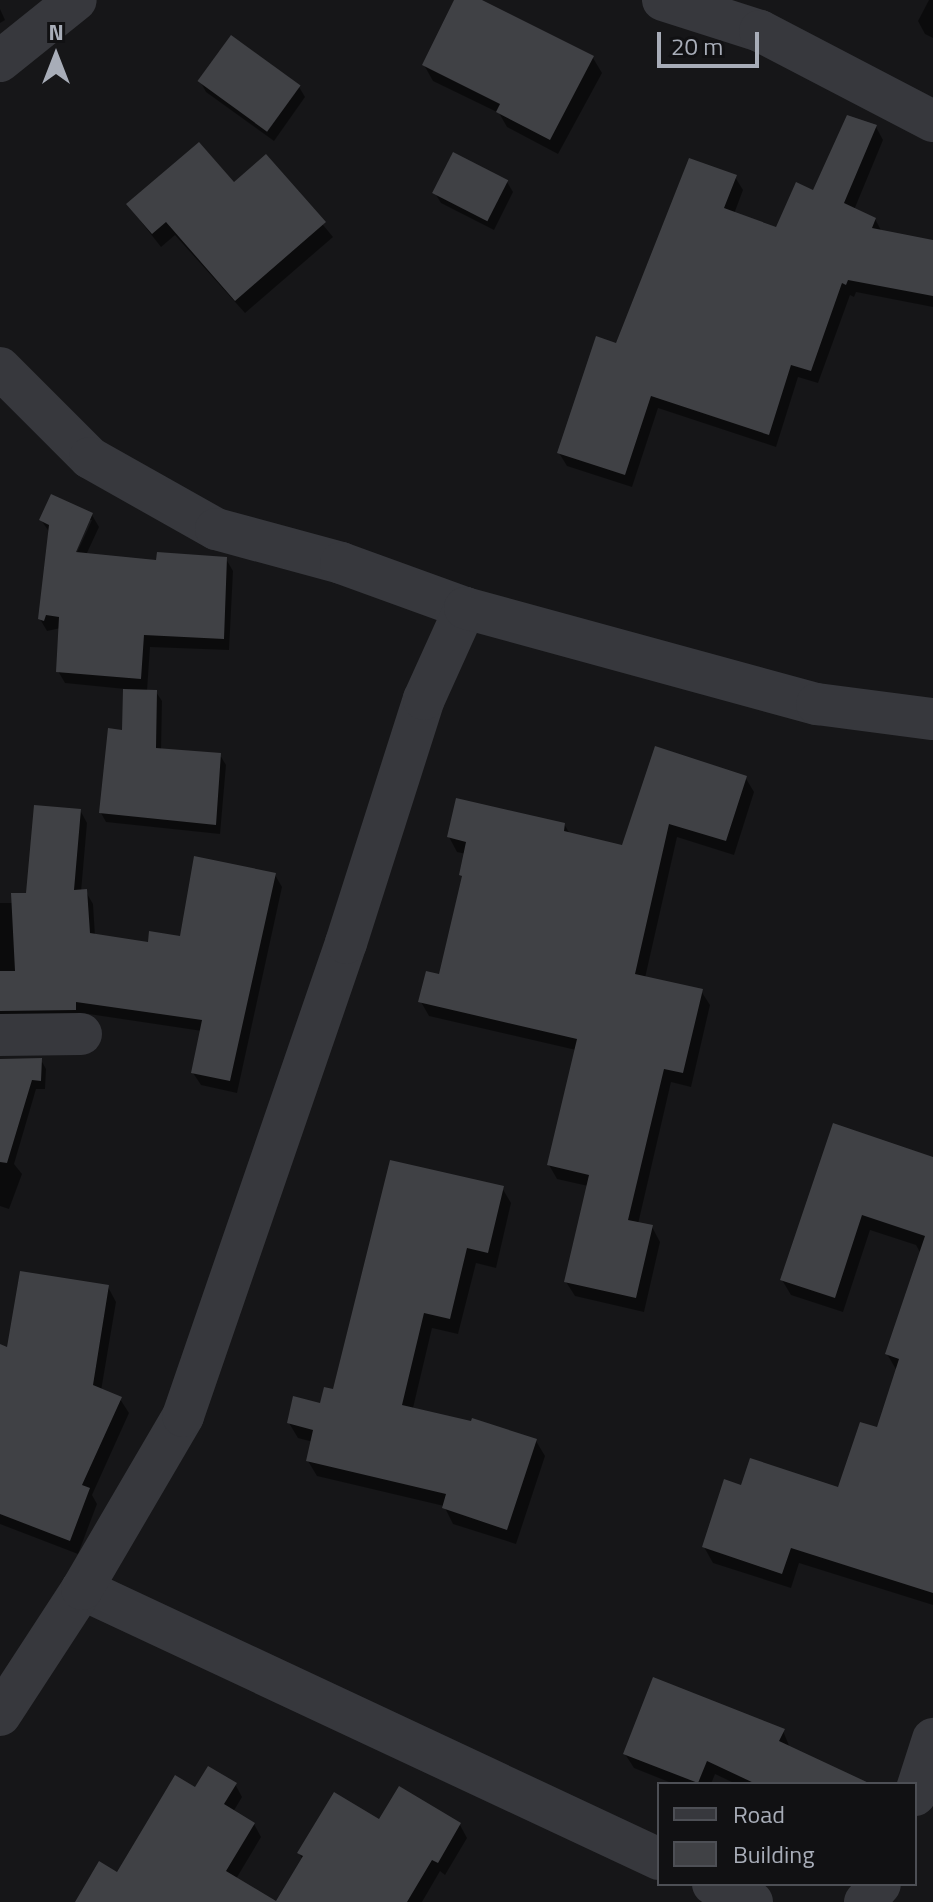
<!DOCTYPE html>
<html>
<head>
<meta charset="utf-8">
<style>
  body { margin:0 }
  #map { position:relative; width:933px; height:1902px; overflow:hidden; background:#161618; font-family:"Titillium Web",sans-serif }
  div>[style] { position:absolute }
  .shadow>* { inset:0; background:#0007 }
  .building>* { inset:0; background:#404145; transform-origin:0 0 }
  .minor>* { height:42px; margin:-21px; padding:0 21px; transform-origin:21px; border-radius:21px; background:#37383d }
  span { translate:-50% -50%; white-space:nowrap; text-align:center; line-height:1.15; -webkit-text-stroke:6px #111113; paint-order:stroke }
  .legend { position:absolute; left:657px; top:1782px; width:260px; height:104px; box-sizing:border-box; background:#111113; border:2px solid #4d4f55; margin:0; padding:10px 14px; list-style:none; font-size:24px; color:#a8adb8 }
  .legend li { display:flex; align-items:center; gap:16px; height:40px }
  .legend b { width:40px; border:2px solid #4d4f55 }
  .north { position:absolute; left:16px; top:16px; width:80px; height:80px; -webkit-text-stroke:6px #111113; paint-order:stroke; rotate:0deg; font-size:22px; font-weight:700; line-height:32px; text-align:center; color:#a8adb8 }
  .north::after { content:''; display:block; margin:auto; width:28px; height:36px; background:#a8adb8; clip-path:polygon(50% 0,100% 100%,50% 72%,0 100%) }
  .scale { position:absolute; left:657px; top:32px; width:102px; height:36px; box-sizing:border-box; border:4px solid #a8adb8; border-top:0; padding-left:10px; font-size:24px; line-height:28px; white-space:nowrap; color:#a8adb8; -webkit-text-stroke:6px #111113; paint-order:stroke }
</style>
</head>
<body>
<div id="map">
  <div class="shadow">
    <div style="clip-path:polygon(456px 0,477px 0,593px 58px,602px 73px,558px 154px,507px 127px,499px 113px,433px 81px,424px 65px)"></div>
    <div style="clip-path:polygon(929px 0,933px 0,933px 38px,925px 34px,918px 21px)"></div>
    <div style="clip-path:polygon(0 9px,5px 20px,0 23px)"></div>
    <div style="clip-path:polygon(200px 81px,299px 87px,305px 97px,274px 141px,206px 92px)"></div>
    <div style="clip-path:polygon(876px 127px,883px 140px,854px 210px,875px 219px,882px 232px,933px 242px,933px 307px,856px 292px,854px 297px,850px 295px,818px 383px,798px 377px,776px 447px,658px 408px,632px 487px,567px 466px,559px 453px,618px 345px,735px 177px,743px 190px,734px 214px,777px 230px)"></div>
    <div style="clip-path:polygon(266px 156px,333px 237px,245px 313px,175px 235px,161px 247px,128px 205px,233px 185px)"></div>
    <div style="clip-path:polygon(507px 182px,513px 192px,494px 230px,441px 203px,435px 193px)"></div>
    <div style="clip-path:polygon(evenodd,92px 515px,99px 527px,86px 555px,158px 562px,226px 559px,233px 571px,229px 650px,150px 647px,147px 691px,156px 692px,162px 701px,161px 751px,220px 755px,226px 765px,220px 834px,106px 822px,101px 813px,124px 732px,125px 689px,65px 683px,58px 671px,61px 628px,47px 631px,40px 619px,50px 533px,41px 520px,92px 515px,88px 520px,92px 520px,73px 561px,70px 560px,88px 520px)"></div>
    <div style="clip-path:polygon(745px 777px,754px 792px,734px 855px,677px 837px,645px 978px,701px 991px,710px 1005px,691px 1087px,671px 1082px,638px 1224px,652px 1227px,660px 1242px,644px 1312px,575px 1296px,566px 1282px,588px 1186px,557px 1179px,549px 1165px,576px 1050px,429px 1016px,421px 1002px,441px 976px,463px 879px,461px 874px,466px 854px,457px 852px,449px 837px,564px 824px,570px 834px,624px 847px)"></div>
    <div style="clip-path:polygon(80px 810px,87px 823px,81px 892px,86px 892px,93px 904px,95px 936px,150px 944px,182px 938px,275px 875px,282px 887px,237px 1093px,201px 1085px,193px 1073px,202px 1031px,82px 1013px,82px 1022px,0 1025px,0 903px,13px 903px,28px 895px)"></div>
    <div style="clip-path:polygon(41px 1060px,46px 1069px,45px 1089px,36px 1089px,14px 1164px,22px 1174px,9px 1209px,0 1206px,0 1061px)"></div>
    <div style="clip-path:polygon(834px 1126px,933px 1160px,933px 1605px,799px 1563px,791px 1588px,713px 1563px,704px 1547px,742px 1488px,839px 1489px,878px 1430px,897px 1371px,887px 1354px,921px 1254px,916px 1245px,870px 1230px,843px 1312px,791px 1295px,782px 1280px)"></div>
    <div style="clip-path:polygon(502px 1188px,511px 1203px,496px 1268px,476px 1263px,458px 1334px,432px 1328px,413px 1408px,536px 1441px,545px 1456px,516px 1544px,453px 1524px,444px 1506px,317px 1476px,308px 1461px,313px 1442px,298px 1438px,289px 1423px,321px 1405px,335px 1391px)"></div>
    <div style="clip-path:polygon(108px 1287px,116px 1302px,101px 1391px,120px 1399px,129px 1413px,92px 1495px,97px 1504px,78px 1554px,0 1524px,0 1346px,9px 1350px)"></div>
    <div style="clip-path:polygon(783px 1731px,790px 1748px,853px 1784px,736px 1784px,715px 1774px,711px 1784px,674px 1784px,634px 1768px,625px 1754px)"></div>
    <div style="clip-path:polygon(235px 1784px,242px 1797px,233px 1812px,254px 1824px,261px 1837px,236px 1879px,273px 1902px,77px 1902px,118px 1875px,195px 1790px)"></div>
    <div style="clip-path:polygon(460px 1825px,467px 1838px,445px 1875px,440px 1871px,422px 1902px,278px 1902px,303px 1860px,299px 1853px)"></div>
  </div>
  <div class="building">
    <div style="clip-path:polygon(454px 0,482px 0,594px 56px,550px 140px,496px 112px,500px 104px,422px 65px)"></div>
    <div style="left:231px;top:35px;width:86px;height:57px;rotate:36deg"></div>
    <div style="clip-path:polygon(847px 115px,877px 125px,844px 203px,876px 218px,872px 228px,933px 240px,933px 296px,848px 280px,846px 285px,842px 283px,811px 371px,791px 365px,769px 435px,651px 396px,625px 475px,557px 453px,596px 336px,616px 343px,689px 158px,737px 175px,724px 208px,776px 227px,796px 182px,813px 190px)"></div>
    <div style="clip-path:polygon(199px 142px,234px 182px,266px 154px,326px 222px,235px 301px,166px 222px,152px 234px,126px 204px)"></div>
    <div style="left:453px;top:152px;width:62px;height:46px;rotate:27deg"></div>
    <div style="clip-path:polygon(51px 494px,93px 513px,76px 552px,156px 560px,157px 552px,227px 557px,224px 639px,144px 635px,141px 679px,56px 672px,59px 617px,46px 615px,44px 621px,38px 619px,49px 525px,39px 520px)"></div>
    <div style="clip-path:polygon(123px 689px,157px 690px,156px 748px,221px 753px,216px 825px,99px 813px,108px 728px,122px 730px)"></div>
    <div style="clip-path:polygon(655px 746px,747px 776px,726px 841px,669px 824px,635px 974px,703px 989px,683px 1073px,664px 1069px,628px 1220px,653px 1225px,636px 1298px,564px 1282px,589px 1175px,547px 1165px,577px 1039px,418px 1002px,426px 971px,439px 974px,462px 876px,459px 875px,466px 842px,447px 837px,456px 798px,565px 823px,564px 831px,622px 845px)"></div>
    <div style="clip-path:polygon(34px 805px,81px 809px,74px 890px,87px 889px,90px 933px,148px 942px,149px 931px,180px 936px,194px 856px,276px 873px,230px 1081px,191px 1073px,202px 1020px,76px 1002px,76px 1010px,0 1011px,0 971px,15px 971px,11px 893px,26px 893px)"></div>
    <div style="clip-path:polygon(42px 1058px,41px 1081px,32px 1080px,7px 1163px,0 1162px,0 1059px)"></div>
    <div style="clip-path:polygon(833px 1123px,933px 1157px,933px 1593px,791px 1548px,782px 1574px,702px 1547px,724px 1479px,741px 1485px,750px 1458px,838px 1487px,860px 1422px,877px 1427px,899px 1359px,885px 1354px,925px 1236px,862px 1215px,835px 1298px,780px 1280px)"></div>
    <div style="clip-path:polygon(390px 1160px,504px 1186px,488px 1253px,467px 1248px,450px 1319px,424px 1313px,402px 1405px,471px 1421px,472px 1418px,537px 1439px,507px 1530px,442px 1508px,446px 1494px,306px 1461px,313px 1430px,287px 1423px,293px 1396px,320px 1403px,324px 1387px,333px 1389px)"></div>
    <div style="clip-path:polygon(20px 1271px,109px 1285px,93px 1385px,122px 1397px,82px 1485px,90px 1488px,70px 1541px,0 1514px,0 1344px,7px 1347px)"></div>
    <div style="clip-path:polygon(653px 1677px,785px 1729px,779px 1741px,871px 1784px,756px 1784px,707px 1761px,698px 1783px,623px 1754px)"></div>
    <div style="clip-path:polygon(208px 1766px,237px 1783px,224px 1804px,255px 1823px,226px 1871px,276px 1901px,303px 1856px,297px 1853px,334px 1792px,379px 1819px,399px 1786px,461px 1823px,438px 1863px,432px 1860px,407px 1902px,75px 1902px,99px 1861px,117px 1872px,175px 1775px,195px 1787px)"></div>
  </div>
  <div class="minor">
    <div style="left:663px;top:0;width:102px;rotate:17.7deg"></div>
    <div style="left:760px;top:31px;width:195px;rotate:27.5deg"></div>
    <div style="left:0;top:61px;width:97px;rotate:-38.8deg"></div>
    <div style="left:0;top:368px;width:127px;rotate:45deg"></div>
    <div style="left:90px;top:458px;width:145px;rotate:29.4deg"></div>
    <div style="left:216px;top:529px;width:130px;rotate:15.2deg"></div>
    <div style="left:341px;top:563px;width:132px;rotate:19.9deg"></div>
    <div style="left:0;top:1035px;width:81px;rotate:-0.7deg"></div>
    <div style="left:82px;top:1589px;width:637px;rotate:25.08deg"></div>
    <div style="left:0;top:1715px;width:150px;rotate:-56.9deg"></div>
    <div style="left:82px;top:1589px;width:200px;rotate:-59.7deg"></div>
    <div style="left:183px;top:1416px;width:500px;rotate:-70.99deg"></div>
    <div style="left:346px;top:943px;width:256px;rotate:-72.3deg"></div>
    <div style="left:424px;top:699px;width:100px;rotate:-65.7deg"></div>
    <div style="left:465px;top:608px;width:365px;rotate:15.3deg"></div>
    <div style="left:817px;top:704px;width:117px;rotate:7.4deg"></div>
    <div style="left:915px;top:1795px;width:59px;rotate:-72.2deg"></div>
    <div style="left:713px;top:1884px;width:43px;rotate:24.8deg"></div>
    <div style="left:865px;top:1902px;width:23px;rotate:-50deg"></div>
  </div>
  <ul class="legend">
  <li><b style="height:10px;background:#37383d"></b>Road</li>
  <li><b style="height:22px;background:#404145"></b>Building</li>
  </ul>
  <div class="north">N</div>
  <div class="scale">20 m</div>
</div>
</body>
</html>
